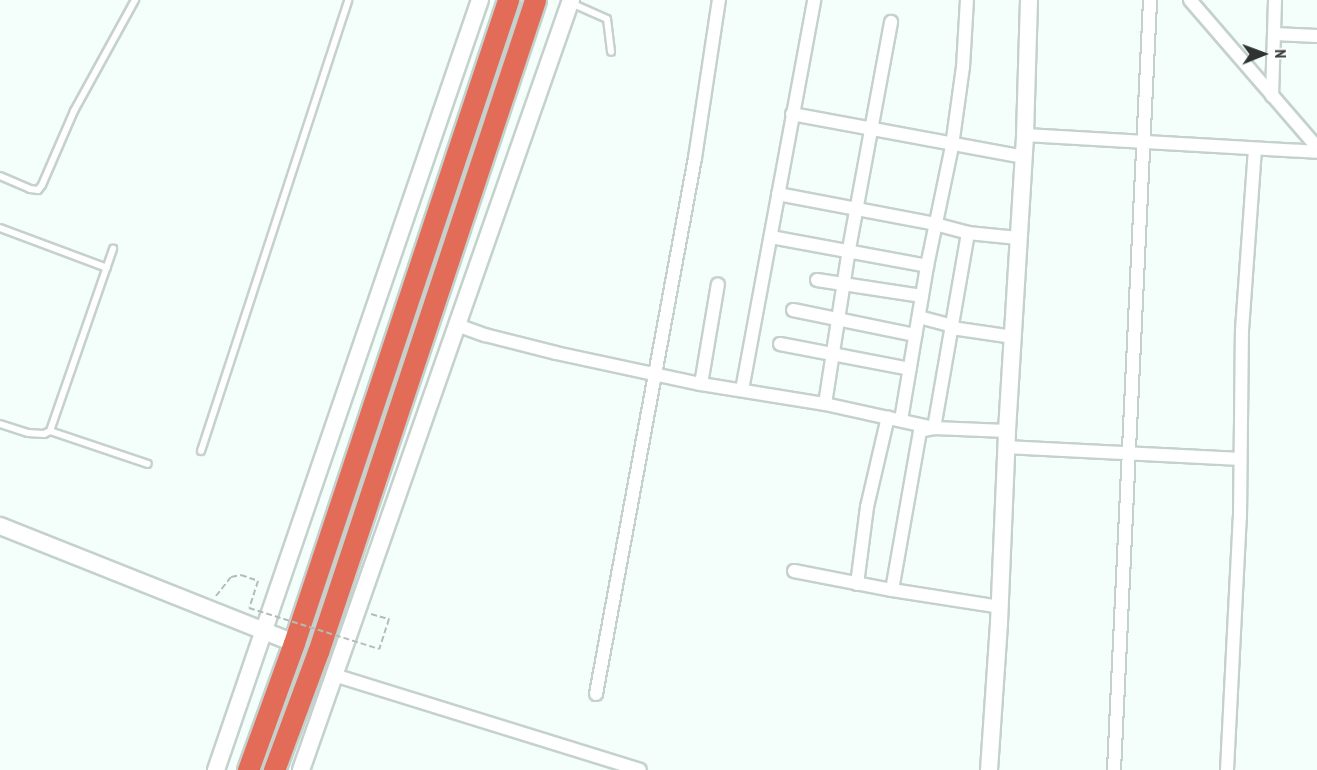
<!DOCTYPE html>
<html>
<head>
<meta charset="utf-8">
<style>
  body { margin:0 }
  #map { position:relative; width:1317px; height:770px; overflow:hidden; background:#f4fefa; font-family:"PT Sans Narrow",sans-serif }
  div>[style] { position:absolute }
  .path>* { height:2px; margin-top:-1px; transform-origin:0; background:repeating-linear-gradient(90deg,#b4bcb9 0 6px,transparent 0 9px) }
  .roads { filter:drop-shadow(2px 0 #c4d1cc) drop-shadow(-2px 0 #c4d1cc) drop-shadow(0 2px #c4d1cc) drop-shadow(0 -2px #c4d1cc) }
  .lane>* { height:6px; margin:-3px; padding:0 3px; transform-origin:3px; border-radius:3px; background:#fff }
  .street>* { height:12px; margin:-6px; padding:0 6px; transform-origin:6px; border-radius:6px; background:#fff }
  .secondary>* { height:16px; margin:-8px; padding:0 8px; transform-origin:8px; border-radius:8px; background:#fff }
  .highway>* { height:21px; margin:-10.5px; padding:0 10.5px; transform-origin:10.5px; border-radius:10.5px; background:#e36c58 }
  .path-bridge>* { height:2px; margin-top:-1px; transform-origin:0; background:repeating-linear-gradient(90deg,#b4bcb9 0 6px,transparent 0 9px) }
  span { translate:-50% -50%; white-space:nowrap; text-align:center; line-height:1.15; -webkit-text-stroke:6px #fff; paint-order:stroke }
  .north { position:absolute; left:1233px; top:24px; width:60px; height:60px; -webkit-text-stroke:4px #fff; paint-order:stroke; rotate:89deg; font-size:16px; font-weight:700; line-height:24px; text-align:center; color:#2f3432 }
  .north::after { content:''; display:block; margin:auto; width:21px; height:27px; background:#2f3432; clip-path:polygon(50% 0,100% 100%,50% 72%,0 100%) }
</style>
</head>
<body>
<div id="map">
  <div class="path">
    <div style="left:216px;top:596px;width:24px;rotate:-52deg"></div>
    <div style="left:231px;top:577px;width:10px;rotate:-11deg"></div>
    <div style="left:241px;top:575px;width:18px;rotate:19deg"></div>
    <div style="left:258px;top:581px;width:28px;rotate:108deg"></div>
    <div style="left:371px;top:614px;width:19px;rotate:16deg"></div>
    <div style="left:389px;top:619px;width:32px;rotate:108deg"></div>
  </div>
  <div class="roads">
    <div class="lane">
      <div style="left:571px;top:3px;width:39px;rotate:24deg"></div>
      <div style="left:607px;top:19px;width:33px;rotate:83deg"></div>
      <div style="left:0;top:176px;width:33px;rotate:23deg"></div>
      <div style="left:30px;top:189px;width:8px;rotate:7deg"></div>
      <div style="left:38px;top:190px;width:6px;rotate:-51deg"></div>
      <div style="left:42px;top:185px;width:81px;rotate:-66.6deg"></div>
      <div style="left:74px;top:111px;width:127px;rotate:-61.2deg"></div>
      <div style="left:0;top:228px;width:114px;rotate:20.5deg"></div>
      <div style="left:0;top:424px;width:29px;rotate:18deg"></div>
      <div style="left:28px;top:433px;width:16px;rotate:4deg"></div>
      <div style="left:44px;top:434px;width:7px;rotate:-27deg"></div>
      <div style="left:50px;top:431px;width:193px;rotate:-70.9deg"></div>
      <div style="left:50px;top:431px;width:103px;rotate:18.6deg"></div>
      <div style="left:201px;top:451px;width:474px;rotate:-71.9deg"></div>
    </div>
    <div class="street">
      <div style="left:1190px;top:0;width:194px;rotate:49.2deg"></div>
      <div style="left:1274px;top:34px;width:43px;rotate:2.7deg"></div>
      <div style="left:1272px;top:96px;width:96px;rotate:-88.2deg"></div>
      <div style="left:792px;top:114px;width:236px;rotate:10.5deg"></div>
      <div style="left:1025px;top:135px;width:292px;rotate:3.3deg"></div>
      <div style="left:778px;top:194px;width:160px;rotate:10.8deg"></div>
      <div style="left:935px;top:224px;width:34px;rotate:15deg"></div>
      <div style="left:968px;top:233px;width:50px;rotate:5.7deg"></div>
      <div style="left:771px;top:237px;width:159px;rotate:10.5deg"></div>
      <div style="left:817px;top:280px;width:106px;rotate:8.7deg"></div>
      <div style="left:793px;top:310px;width:125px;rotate:11.6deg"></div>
      <div style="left:919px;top:317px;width:34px;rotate:15deg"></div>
      <div style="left:457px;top:325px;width:30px;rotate:20deg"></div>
      <div style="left:485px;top:335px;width:73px;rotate:14.2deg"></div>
      <div style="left:556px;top:353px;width:148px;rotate:12.1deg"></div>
      <div style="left:701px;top:384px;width:126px;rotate:9.2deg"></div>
      <div style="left:825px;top:404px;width:112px;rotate:12.4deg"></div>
      <div style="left:934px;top:428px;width:73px;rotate:2.4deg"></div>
      <div style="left:952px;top:328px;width:62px;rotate:8.4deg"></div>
      <div style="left:780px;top:344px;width:132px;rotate:10.9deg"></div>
      <div style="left:701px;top:384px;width:101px;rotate:-80.4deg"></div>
      <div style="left:742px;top:390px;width:397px;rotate:-79.5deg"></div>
      <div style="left:825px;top:404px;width:157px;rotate:-81.2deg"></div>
      <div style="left:849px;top:249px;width:231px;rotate:-79.5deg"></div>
      <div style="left:901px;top:420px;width:156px;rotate:-80.4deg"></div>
      <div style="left:927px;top:266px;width:123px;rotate:-78.2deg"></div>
      <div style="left:952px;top:146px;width:80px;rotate:-82.1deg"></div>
      <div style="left:963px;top:67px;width:67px;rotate:-86.6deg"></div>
      <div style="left:1006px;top:447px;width:234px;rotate:2.9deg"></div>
      <div style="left:794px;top:571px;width:100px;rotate:11deg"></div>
      <div style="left:892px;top:590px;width:109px;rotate:8.9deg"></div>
      <div style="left:857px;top:584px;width:78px;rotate:-82.6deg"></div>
      <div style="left:867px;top:507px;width:92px;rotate:-76.9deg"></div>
      <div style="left:892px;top:590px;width:161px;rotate:-80deg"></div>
      <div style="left:920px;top:431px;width:14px;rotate:-12deg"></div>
      <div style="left:934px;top:428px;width:198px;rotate:-80.1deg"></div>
      <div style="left:334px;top:675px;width:320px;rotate:17.2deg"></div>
      <div style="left:596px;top:694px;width:545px;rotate:-79.54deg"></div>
      <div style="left:695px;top:158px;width:160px;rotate:-81.4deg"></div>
      <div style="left:1114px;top:770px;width:771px;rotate:-87.32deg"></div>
      <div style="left:1227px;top:770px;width:253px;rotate:-87.1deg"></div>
      <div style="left:1240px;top:517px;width:187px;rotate:-89.4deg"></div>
      <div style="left:1242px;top:330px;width:181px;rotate:-85.9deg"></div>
    </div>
    <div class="secondary">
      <div style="left:0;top:526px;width:316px;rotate:21.7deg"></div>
      <div style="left:216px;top:770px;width:814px;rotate:-71.08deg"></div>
      <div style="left:301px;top:770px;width:816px;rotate:-70.68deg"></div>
      <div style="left:989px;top:770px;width:147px;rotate:-86.1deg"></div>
      <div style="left:999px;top:623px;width:192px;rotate:-87.6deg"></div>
      <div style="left:1007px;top:431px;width:297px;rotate:-86.5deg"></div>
      <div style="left:1025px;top:135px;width:135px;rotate:-88.3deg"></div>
    </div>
    <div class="highway">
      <div style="left:248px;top:770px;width:135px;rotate:-70.1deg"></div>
      <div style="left:294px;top:643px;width:678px;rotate:-71.59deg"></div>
      <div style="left:274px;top:770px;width:126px;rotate:-69.6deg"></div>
      <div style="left:318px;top:652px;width:687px;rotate:-71.59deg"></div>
    </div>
  </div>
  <div class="path-bridge">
    <div style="left:249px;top:608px;width:136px;rotate:17.5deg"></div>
  </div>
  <div class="north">N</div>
</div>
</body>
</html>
